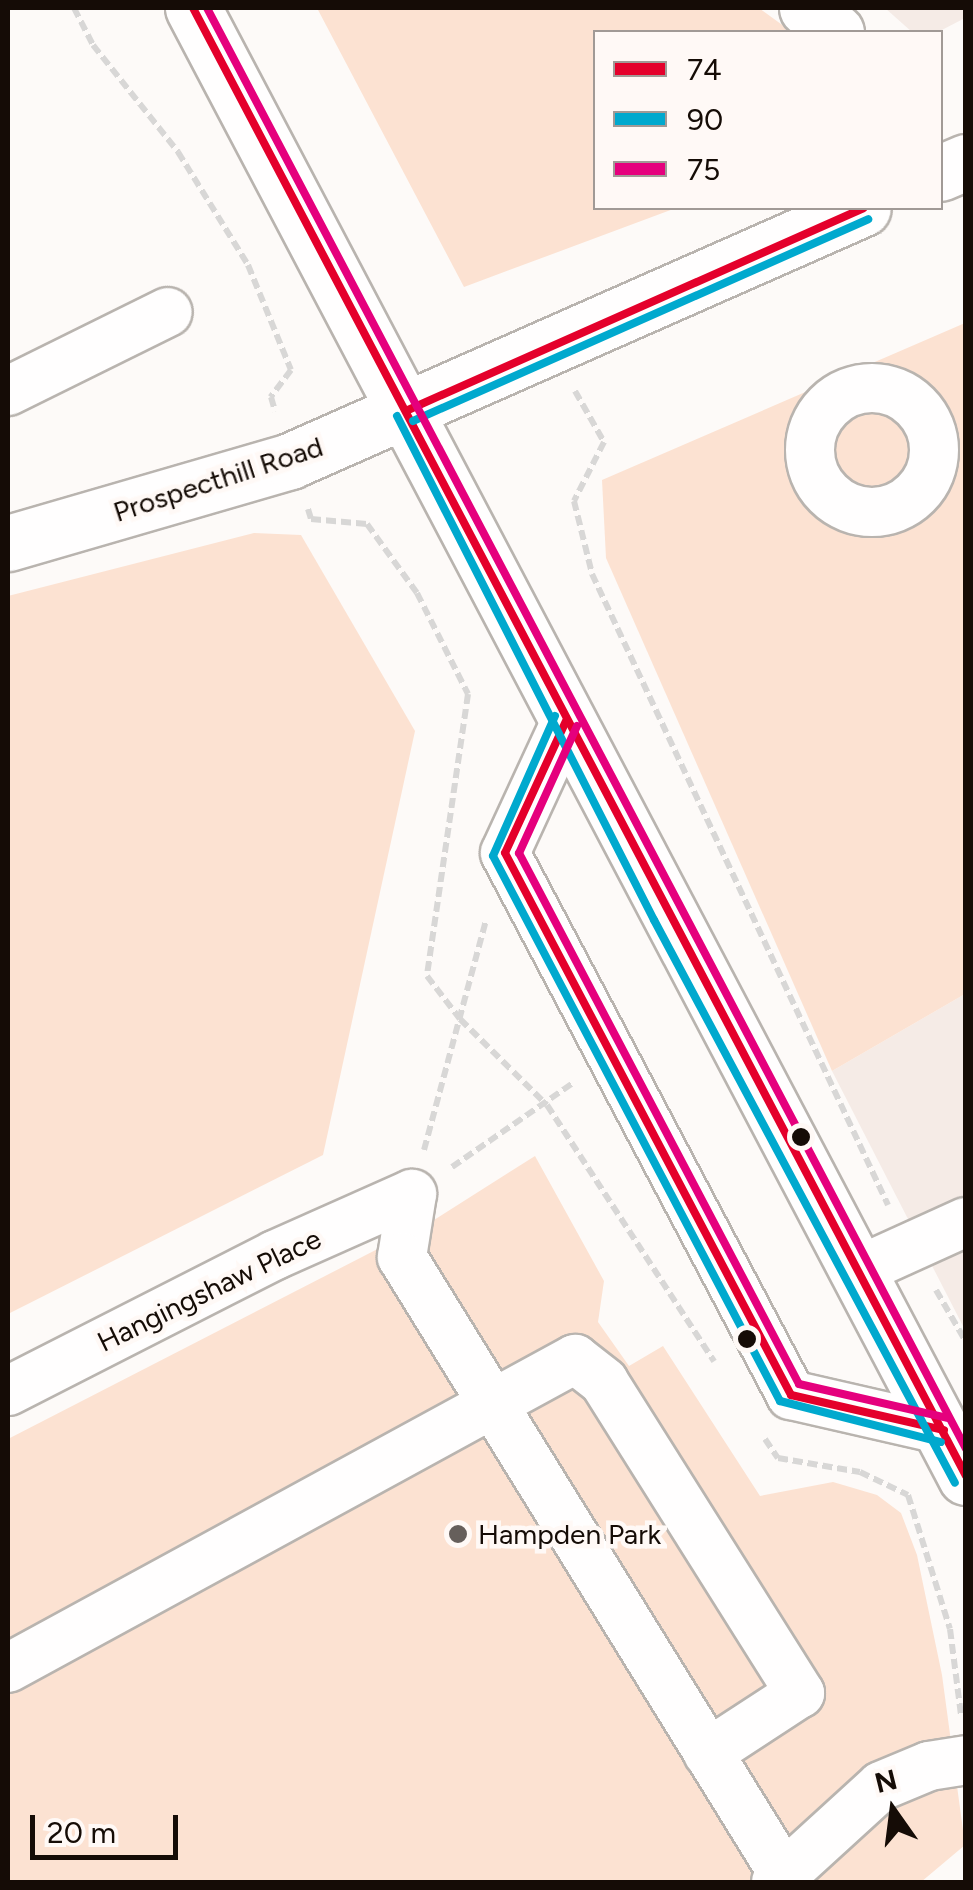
<!DOCTYPE html>
<html>
<head>
<meta charset="utf-8">
<style>
  body { margin:0 }
  #map { position:relative; width:973px; height:1890px; overflow:hidden; background:#fdfaf8; font-family:Figtree,sans-serif }
  div>[style] { position:absolute }
  .built>* { inset:0; background:#f5ebe6 }
  .green>* { inset:0; background:#fce2d2 }
  .path>* { height:6px; margin-top:-3px; transform-origin:0; background:repeating-linear-gradient(90deg,#d8d7d6 0 10px,transparent 0 15px) }
  .roads { filter:drop-shadow(2px 0 #b9b4af) drop-shadow(-2px 0 #b9b4af) drop-shadow(0 2px #b9b4af) drop-shadow(0 -2px #b9b4af) }
  .minor>* { height:48px; margin:-24px; padding:0 24px; transform-origin:24px; border-radius:24px; background:#fffefe }
  .minor>.ring { margin:-24px; padding:0; box-sizing:content-box; background:none; border:48px solid #fffefe; border-radius:50% }
  .major>* { height:55px; margin:-27.5px; padding:0 27.5px; transform-origin:27.5px; border-radius:27.5px; background:#fffefe }
  .bus-1>* { height:8px; margin:-4px; padding:0 4px; transform-origin:4px; border-radius:4px; background:#e4002b }
  .bus-2>* { height:8px; margin:-4px; padding:0 4px; transform-origin:4px; border-radius:4px; background:#00a9ce }
  .bus-3>* { height:8px; margin:-4px; padding:0 4px; transform-origin:4px; border-radius:4px; background:#e5007d }
  .dots>* { width:28px; height:28px; translate:-50% -50%; box-sizing:border-box; border:5px solid #fff9f6; border-radius:50% }
  span { translate:-50% -50%; white-space:nowrap; text-align:center; line-height:1.15; -webkit-text-stroke:9px #fff9f6; paint-order:stroke }
  .street-label { font-size:28px; color:#150c06 }
  .poi-label { font-size:28px; color:#150c06 }
  .left { translate:0 -50%; text-align:left }
  .frame { position:absolute; inset:0; border:10px solid #150c06; pointer-events:none }
  .legend { position:absolute; left:593px; top:30px; width:350px; height:180px; box-sizing:border-box; background:#fff9f6; border:2px solid #a19a96; margin:0; padding:12px 18px; list-style:none; font-size:30px; color:#150c06 }
  .legend li { display:flex; align-items:center; gap:20px; height:50px }
  .legend b { width:50px; border:2px solid #a19a96 }
  .north { position:absolute; left:843px; top:1760px; width:100px; height:100px; -webkit-text-stroke:8px #fff9f6; paint-order:stroke; rotate:346deg; font-size:28px; font-weight:700; line-height:40px; text-align:center; color:#150c06 }
  .north::after { content:''; display:block; margin:auto; width:35px; height:45px; background:#150c06; clip-path:polygon(50% 0,100% 100%,50% 72%,0 100%) }
  .scale { position:absolute; left:30px; top:1815px; width:148px; height:45px; box-sizing:border-box; border:5px solid #150c06; border-top:0; padding-left:12px; font-size:30px; line-height:35px; white-space:nowrap; color:#150c06; -webkit-text-stroke:8px #fff9f6; paint-order:stroke }
</style>
</head>
<body>
<div id="map">
  <div class="built">
    <div style="clip-path:polygon(885px 8px,965px 8px,965px 18px,938px 32px,912px 32px)"></div>
    <div style="clip-path:polygon(965px 994px,965px 1330px,832px 1071px)"></div>
  </div>
  <div class="green">
    <div style="clip-path:polygon(317px 8px,759px 8px,792px 32px,596px 32px,596px 208px,676px 208px,464px 287px)"></div>
    <div style="clip-path:polygon(965px 323px,965px 994px,832px 1071px,606px 558px,602px 480px)"></div>
    <div style="clip-path:polygon(254px 533px,301px 535px,415px 731px,323px 1155px,8px 1314px,8px 596px)"></div>
    <div style="clip-path:polygon(535px 1156px,604px 1281px,598px 1322px,629px 1366px,663px 1346px,760px 1496px,833px 1482px,877px 1495px,901px 1513px,917px 1555px,942px 1675px,965px 1845px,921px 1882px,8px 1882px,8px 1439px,434px 1220px)"></div>
  </div>
  <div class="path">
    <div style="left:74px;top:8px;width:42px;rotate:62.8deg"></div>
    <div style="left:93px;top:45px;width:137px;rotate:51.5deg"></div>
    <div style="left:178px;top:152px;width:133px;rotate:58.2deg"></div>
    <div style="left:248px;top:265px;width:113px;rotate:67.7deg"></div>
    <div style="left:291px;top:370px;width:34px;rotate:127deg"></div>
    <div style="left:271px;top:397px;width:15px;rotate:74deg"></div>
    <div style="left:575px;top:391px;width:59px;rotate:60.4deg"></div>
    <div style="left:604px;top:442px;width:66px;rotate:117deg"></div>
    <div style="left:574px;top:501px;width:75px;rotate:76.1deg"></div>
    <div style="left:592px;top:574px;width:697px;rotate:64.87deg"></div>
    <div style="left:308px;top:509px;width:10px;rotate:73deg"></div>
    <div style="left:311px;top:519px;width:56px;rotate:5.1deg"></div>
    <div style="left:367px;top:524px;width:85px;rotate:54.1deg"></div>
    <div style="left:417px;top:593px;width:113px;rotate:63.2deg"></div>
    <div style="left:468px;top:694px;width:285px;rotate:98.3deg"></div>
    <div style="left:427px;top:976px;width:54px;rotate:52.5deg"></div>
    <div style="left:460px;top:1019px;width:122px;rotate:44.7deg"></div>
    <div style="left:547px;top:1105px;width:306px;rotate:56.9deg"></div>
    <div style="left:424px;top:1150px;width:237px;rotate:-74.9deg"></div>
    <div style="left:452px;top:1167px;width:147px;rotate:-34.8deg"></div>
    <div style="left:936px;top:1290px;width:60px;rotate:60deg"></div>
    <div style="left:765px;top:1439px;width:23px;rotate:56deg"></div>
    <div style="left:778px;top:1458px;width:83px;rotate:9.7deg"></div>
    <div style="left:860px;top:1472px;width:53px;rotate:25.6deg"></div>
    <div style="left:908px;top:1495px;width:140px;rotate:72.6deg"></div>
    <div style="left:950px;top:1629px;width:87px;rotate:82.7deg"></div>
  </div>
  <div class="roads">
    <div class="minor">
      <div class="ring" style="left:810px;top:388px;width:76px;height:76px"></div>
      <div style="left:8px;top:391px;width:178px;rotate:-26.3deg"></div>
      <div style="left:566px;top:721px;width:145px;rotate:114.8deg"></div>
      <div style="left:505px;top:853px;width:613px;rotate:62.18deg"></div>
      <div style="left:791px;top:1395px;width:157px;rotate:12.9deg"></div>
      <div style="left:412px;top:1194px;width:64px;rotate:99deg"></div>
      <div style="left:402px;top:1257px;width:727px;rotate:58.28deg"></div>
      <div style="left:860px;top:1270px;width:116px;rotate:-24.4deg"></div>
      <div style="left:8px;top:1391px;width:300px;rotate:-27deg"></div>
      <div style="left:275px;top:1255px;width:150px;rotate:-24deg"></div>
      <div style="left:8px;top:1668px;width:646px;rotate:-28.59deg"></div>
      <div style="left:575px;top:1359px;width:37px;rotate:38deg"></div>
      <div style="left:604px;top:1382px;width:368px;rotate:57.8deg"></div>
      <div style="left:800px;top:1693px;width:110px;rotate:146.9deg"></div>
      <div style="left:776px;top:1882px;width:142px;rotate:-42.4deg"></div>
      <div style="left:881px;top:1786px;width:52px;rotate:-22.6deg"></div>
      <div style="left:929px;top:1766px;width:37px;rotate:-9deg"></div>
    </div>
    <div class="major">
      <div style="left:193px;top:8px;width:1660px;rotate:62.25deg"></div>
      <div style="left:807px;top:8px;width:38px;rotate:40deg"></div>
      <div style="left:940px;top:173px;width:28px;rotate:-23deg"></div>
      <div style="left:8px;top:543px;width:294px;rotate:-16.2deg"></div>
      <div style="left:290px;top:461px;width:626px;rotate:-23.82deg"></div>
    </div>
  </div>
  <div class="bus-1">
    <div style="left:193px;top:8px;width:1659px;rotate:62.23deg"></div>
    <div style="left:408px;top:410px;width:498px;rotate:-23.9deg"></div>
    <div style="left:566px;top:721px;width:145px;rotate:114.8deg"></div>
    <div style="left:505px;top:853px;width:613px;rotate:62.18deg"></div>
    <div style="left:791px;top:1395px;width:157px;rotate:12.9deg"></div>
  </div>
  <div class="bus-2">
    <div style="left:397px;top:416px;width:566px;rotate:62.98deg"></div>
    <div style="left:654px;top:920px;width:638px;rotate:61.87deg"></div>
    <div style="left:413px;top:421px;width:498px;rotate:-23.9deg"></div>
    <div style="left:555px;top:716px;width:153px;rotate:113.9deg"></div>
    <div style="left:493px;top:856px;width:616px;rotate:62.23deg"></div>
    <div style="left:780px;top:1401px;width:166px;rotate:14.3deg"></div>
  </div>
  <div class="bus-3">
    <div style="left:207px;top:8px;width:1629px;rotate:62.22deg"></div>
    <div style="left:577px;top:726px;width:140px;rotate:114.5deg"></div>
    <div style="left:519px;top:853px;width:600px;rotate:62.2deg"></div>
    <div style="left:799px;top:1384px;width:152px;rotate:12.9deg"></div>
  </div>
  <div class="dots">
    <div style="left:801px;top:1137px;background:#150c06"></div>
    <div style="left:747px;top:1339px;background:#150c06"></div>
    <div style="left:458px;top:1534px;background:#665f5b"></div>
  </div>
  <div class="street-label">
    <span style="left:218px;top:479px;rotate:-18deg">Prospecthill Road</span>
    <span style="left:209px;top:1290px;rotate:-26deg">Hangingshaw Place</span>
  </div>
  <div class="poi-label">
    <span class="left" style="left:478px;top:1534px">Hampden Park</span>
  </div>
  <div class="frame"></div>
  <ul class="legend">
  <li><b style="height:12px;background:#e4002b"></b>74</li>
  <li><b style="height:12px;background:#00a9ce"></b>90</li>
  <li><b style="height:12px;background:#e5007d"></b>75</li>
  </ul>
  <div class="north">N</div>
  <div class="scale">20 m</div>
</div>
</body>
</html>
